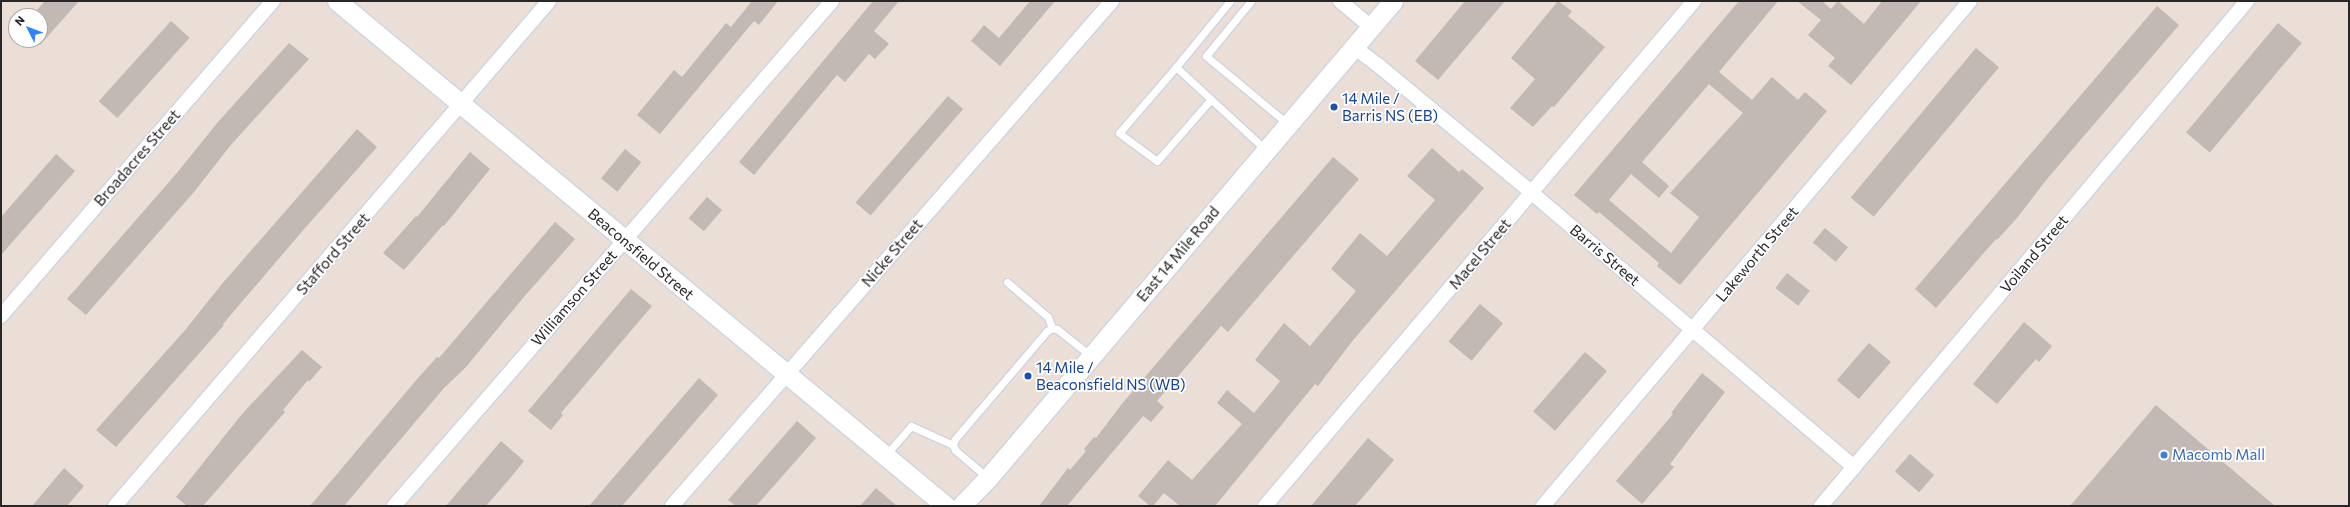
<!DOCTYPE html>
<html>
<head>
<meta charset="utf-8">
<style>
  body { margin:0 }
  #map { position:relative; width:2350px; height:507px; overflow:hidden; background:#ebded6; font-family:Commissioner,sans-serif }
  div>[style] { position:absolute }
  .building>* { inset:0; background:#c2b8b4; transform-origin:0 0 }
  .roads { filter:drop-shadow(1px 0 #ccd5e1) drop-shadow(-1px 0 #ccd5e1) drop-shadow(0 1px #ccd5e1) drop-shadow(0 -1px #ccd5e1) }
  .lane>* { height:7px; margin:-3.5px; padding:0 3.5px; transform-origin:3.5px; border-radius:3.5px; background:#fff }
  .street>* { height:14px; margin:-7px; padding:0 7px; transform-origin:7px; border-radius:7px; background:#fff }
  .secondary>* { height:19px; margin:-9.5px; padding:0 9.5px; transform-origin:9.5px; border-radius:9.5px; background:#fff }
  .dots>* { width:11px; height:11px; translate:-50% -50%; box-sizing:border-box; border:2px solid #fff; border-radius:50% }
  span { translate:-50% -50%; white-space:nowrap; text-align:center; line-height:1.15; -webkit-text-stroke:3.5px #fff; paint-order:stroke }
  .transit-label { font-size:15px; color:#164399 }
  .left { translate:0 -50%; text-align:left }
  .street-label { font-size:15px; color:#272727 }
  .shop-label { font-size:15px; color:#366cbe }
  .frame { position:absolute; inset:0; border:2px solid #272727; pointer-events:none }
  .north { position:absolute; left:8px; top:8px; width:40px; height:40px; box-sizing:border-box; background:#fff; border:1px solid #a9a9a9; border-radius:50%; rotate:312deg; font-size:11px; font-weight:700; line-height:16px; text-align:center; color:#272727 }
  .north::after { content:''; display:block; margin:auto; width:14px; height:18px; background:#2f82ff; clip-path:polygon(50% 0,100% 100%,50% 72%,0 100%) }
</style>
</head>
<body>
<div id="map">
  <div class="building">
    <div style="clip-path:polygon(45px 1px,79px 1px,40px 45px,40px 14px,36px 11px)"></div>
    <div style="clip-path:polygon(752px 1px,778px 1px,759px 25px,754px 21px,660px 134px,637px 115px,674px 70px,682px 77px,726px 23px,731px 27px)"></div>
    <div style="clip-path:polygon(873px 1px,899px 1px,874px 31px,889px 44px,875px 59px,869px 54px,845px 82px,837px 75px,754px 175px,739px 162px)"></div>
    <div style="clip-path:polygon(1030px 1px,1055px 1px,1000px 66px,971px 41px,984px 25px,999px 38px)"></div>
    <div style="clip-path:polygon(1465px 1px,1505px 1px,1438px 80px,1415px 61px)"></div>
    <div style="clip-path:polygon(1558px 1px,1572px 11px,1568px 16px,1605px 47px,1554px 107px,1552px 106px,1533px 127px,1510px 108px,1535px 79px,1511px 58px)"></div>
    <div style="clip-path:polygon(evenodd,1739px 1px,1778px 1px,1719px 72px,1752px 100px,1772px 77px,1798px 100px,1805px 92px,1827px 111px,1680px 285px,1657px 266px,1659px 263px,1599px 212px,1597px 214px,1574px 195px,1739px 1px,1709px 84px,1743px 113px,1670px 193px,1699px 217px,1671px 253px,1609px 200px,1631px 174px,1659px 198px,1669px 186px,1642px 162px,1709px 84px)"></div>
    <div style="clip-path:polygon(1797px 1px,1822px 1px,1831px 9px,1838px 1px,1864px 24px,1882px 1px,1921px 1px,1851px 85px,1828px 66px,1835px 58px,1808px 35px,1821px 20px)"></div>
    <div style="clip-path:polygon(2157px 6px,2179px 25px,2047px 179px,2017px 218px,1997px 240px,1996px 239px,1936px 308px,1915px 289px)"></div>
    <div style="left:171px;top:21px;width:25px;height:108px;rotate:42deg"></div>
    <div style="left:2278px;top:23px;width:31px;height:143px;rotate:40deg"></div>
    <div style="clip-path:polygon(289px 43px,309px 59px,230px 146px,194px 192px,86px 315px,67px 299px,176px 174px,218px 122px)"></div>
    <div style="left:1976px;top:48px;width:30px;height:195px;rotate:40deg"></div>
    <div style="left:948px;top:96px;width:20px;height:141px;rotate:41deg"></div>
    <div style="clip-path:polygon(357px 129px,377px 147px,305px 228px,223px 324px,224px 325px,211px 340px,116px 447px,96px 430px,186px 329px,221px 285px)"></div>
    <div style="clip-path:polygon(1432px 148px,1459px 172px,1462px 169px,1484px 188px,1354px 339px,1318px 386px,1315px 384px,1215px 506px,1180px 506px,1164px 493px,1153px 506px,1150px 506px,1138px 496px,1168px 460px,1192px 480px,1242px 424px,1217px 403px,1227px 390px,1254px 413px,1274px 389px,1280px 381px,1255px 360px,1284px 323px,1310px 346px,1356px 291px,1331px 269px,1360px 233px,1387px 256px,1435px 200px,1407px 176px)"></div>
    <div style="left:625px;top:149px;width:21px;height:38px;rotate:39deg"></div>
    <div style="clip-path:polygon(470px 152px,490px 169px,444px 226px,443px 225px,404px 270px,383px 253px,416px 216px,417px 217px)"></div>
    <div style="clip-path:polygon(56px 154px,75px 171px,1px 255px,1px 217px)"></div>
    <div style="clip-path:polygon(1333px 157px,1359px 179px,1228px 332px,1221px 326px,1157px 401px,1164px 407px,1151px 422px,1143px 416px,1067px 506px,1039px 506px,1068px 468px,1070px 470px,1086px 451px,1084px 449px,1094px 437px,1096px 438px,1121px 405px)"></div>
    <div style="left:707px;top:197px;width:20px;height:28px;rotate:41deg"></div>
    <div style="clip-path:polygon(555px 222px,575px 239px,523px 298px,466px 367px,444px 388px,344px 506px,310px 506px,418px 378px,437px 357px,439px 358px)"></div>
    <div style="left:1825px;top:228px;width:30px;height:19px;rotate:40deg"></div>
    <div style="left:1787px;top:273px;width:29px;height:19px;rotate:38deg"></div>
    <div style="clip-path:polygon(631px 289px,652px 306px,561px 413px,563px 415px,551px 430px,528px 411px)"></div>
    <div style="left:1480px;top:304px;width:30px;height:49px;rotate:40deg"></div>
    <div style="clip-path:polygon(2024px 322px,2052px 346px,2039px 362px,2036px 359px,1997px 404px,1973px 384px)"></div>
    <div style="left:1869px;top:343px;width:29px;height:49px;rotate:41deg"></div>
    <div style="clip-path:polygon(302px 350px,322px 367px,309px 382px,308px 380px,283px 410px,285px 412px,203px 506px,187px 506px,176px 497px,242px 414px)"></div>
    <div style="left:1585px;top:352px;width:29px;height:79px;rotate:41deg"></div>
    <div style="clip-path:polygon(1702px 373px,1725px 392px,1670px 464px,1674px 467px,1642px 504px,1616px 481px,1673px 414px,1671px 413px)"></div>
    <div style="clip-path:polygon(699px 378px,718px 395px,622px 506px,589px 506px)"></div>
    <div style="clip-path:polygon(2156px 405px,2275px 506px,2070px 506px)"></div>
    <div style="clip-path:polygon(797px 421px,816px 438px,756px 506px,736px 506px,728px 500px)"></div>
    <div style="clip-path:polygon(1368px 438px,1394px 460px,1363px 497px,1355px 506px,1311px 506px)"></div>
    <div style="clip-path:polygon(501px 441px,524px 461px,512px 476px,486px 506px,446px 506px)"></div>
    <div style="left:1910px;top:454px;width:32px;height:23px;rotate:41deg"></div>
    <div style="clip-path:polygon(64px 468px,84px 486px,67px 506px,32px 506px)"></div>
    <div style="clip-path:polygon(876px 488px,897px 506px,860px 506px)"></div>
  </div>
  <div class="roads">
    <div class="lane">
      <div style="left:1230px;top:1px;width:85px;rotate:129.3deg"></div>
      <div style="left:1176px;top:67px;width:121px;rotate:42.7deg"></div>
      <div style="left:1251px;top:1px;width:71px;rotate:129.3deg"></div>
      <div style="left:1206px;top:56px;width:107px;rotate:39.7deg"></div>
      <div style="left:1176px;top:67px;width:87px;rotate:130.8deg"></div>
      <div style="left:1119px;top:133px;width:47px;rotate:36.4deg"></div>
      <div style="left:1157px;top:161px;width:82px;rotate:-48.9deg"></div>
      <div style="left:1007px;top:282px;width:54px;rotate:40.5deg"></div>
      <div style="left:1048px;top:317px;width:12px;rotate:70deg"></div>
      <div style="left:885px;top:456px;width:40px;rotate:-49deg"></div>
      <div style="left:911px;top:426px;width:46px;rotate:24.3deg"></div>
      <div style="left:988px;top:478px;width:43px;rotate:-139.7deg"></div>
      <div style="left:955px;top:450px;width:5px;rotate:-112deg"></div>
      <div style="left:953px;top:445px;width:6px;rotate:-72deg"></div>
      <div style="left:955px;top:439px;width:142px;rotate:-49.6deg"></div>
      <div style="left:1047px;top:331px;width:6px;rotate:-31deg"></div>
      <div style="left:1052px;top:328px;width:5px;rotate:11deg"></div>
      <div style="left:1057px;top:329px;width:43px;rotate:38.5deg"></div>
    </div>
    <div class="street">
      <div style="left:1340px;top:1px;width:40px;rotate:40deg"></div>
      <div style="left:1354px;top:47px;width:30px;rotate:37deg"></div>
      <div style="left:1378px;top:65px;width:200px;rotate:39.7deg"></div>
      <div style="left:1532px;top:193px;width:423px;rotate:40.4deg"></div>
      <div style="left:1px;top:316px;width:416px;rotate:-49.2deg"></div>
      <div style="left:115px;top:506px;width:666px;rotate:-49.32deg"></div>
      <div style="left:394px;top:506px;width:668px;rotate:-49.06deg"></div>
      <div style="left:672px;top:506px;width:670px;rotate:-48.93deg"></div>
      <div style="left:1265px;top:506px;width:663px;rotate:-49.65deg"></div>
      <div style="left:1543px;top:506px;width:661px;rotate:-49.78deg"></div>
      <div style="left:1821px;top:506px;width:661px;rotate:-49.85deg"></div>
    </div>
    <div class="secondary">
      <div style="left:337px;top:1px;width:791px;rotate:39.67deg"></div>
      <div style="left:961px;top:506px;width:39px;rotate:-46deg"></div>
      <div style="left:988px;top:478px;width:626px;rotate:-49.67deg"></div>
    </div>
  </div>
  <div class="dots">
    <div style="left:1334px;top:107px;background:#1a4fb4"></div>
    <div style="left:1028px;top:376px;background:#1a4fb4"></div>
    <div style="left:2164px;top:455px;background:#3f7fe0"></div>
  </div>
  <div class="transit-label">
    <span class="left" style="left:1342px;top:107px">14 Mile /<br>Barris NS (EB)</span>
    <span class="left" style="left:1036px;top:376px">14 Mile /<br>Beaconsfield NS (WB)</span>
  </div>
  <div class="street-label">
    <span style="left:137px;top:158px;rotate:-49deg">Broadacres Street</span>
    <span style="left:892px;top:253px;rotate:-49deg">Nicke Street</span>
    <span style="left:333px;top:254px;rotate:-49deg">Stafford Street</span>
    <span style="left:641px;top:254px;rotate:40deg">Beaconsfield Street</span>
    <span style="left:1178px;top:254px;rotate:-50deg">East 14 Mile Road</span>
    <span style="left:1480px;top:254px;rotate:-50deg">Macel Street</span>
    <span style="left:1757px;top:254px;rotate:-50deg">Lakeworth Street</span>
    <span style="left:2034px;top:254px;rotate:-50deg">Voiland Street</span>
    <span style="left:1605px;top:255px;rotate:40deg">Barris Street</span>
    <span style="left:574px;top:298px;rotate:-49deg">Williamson Street</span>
  </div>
  <div class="shop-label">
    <span class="left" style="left:2172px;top:455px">Macomb Mall</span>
  </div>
  <div class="frame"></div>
  <div class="north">N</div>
</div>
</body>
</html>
